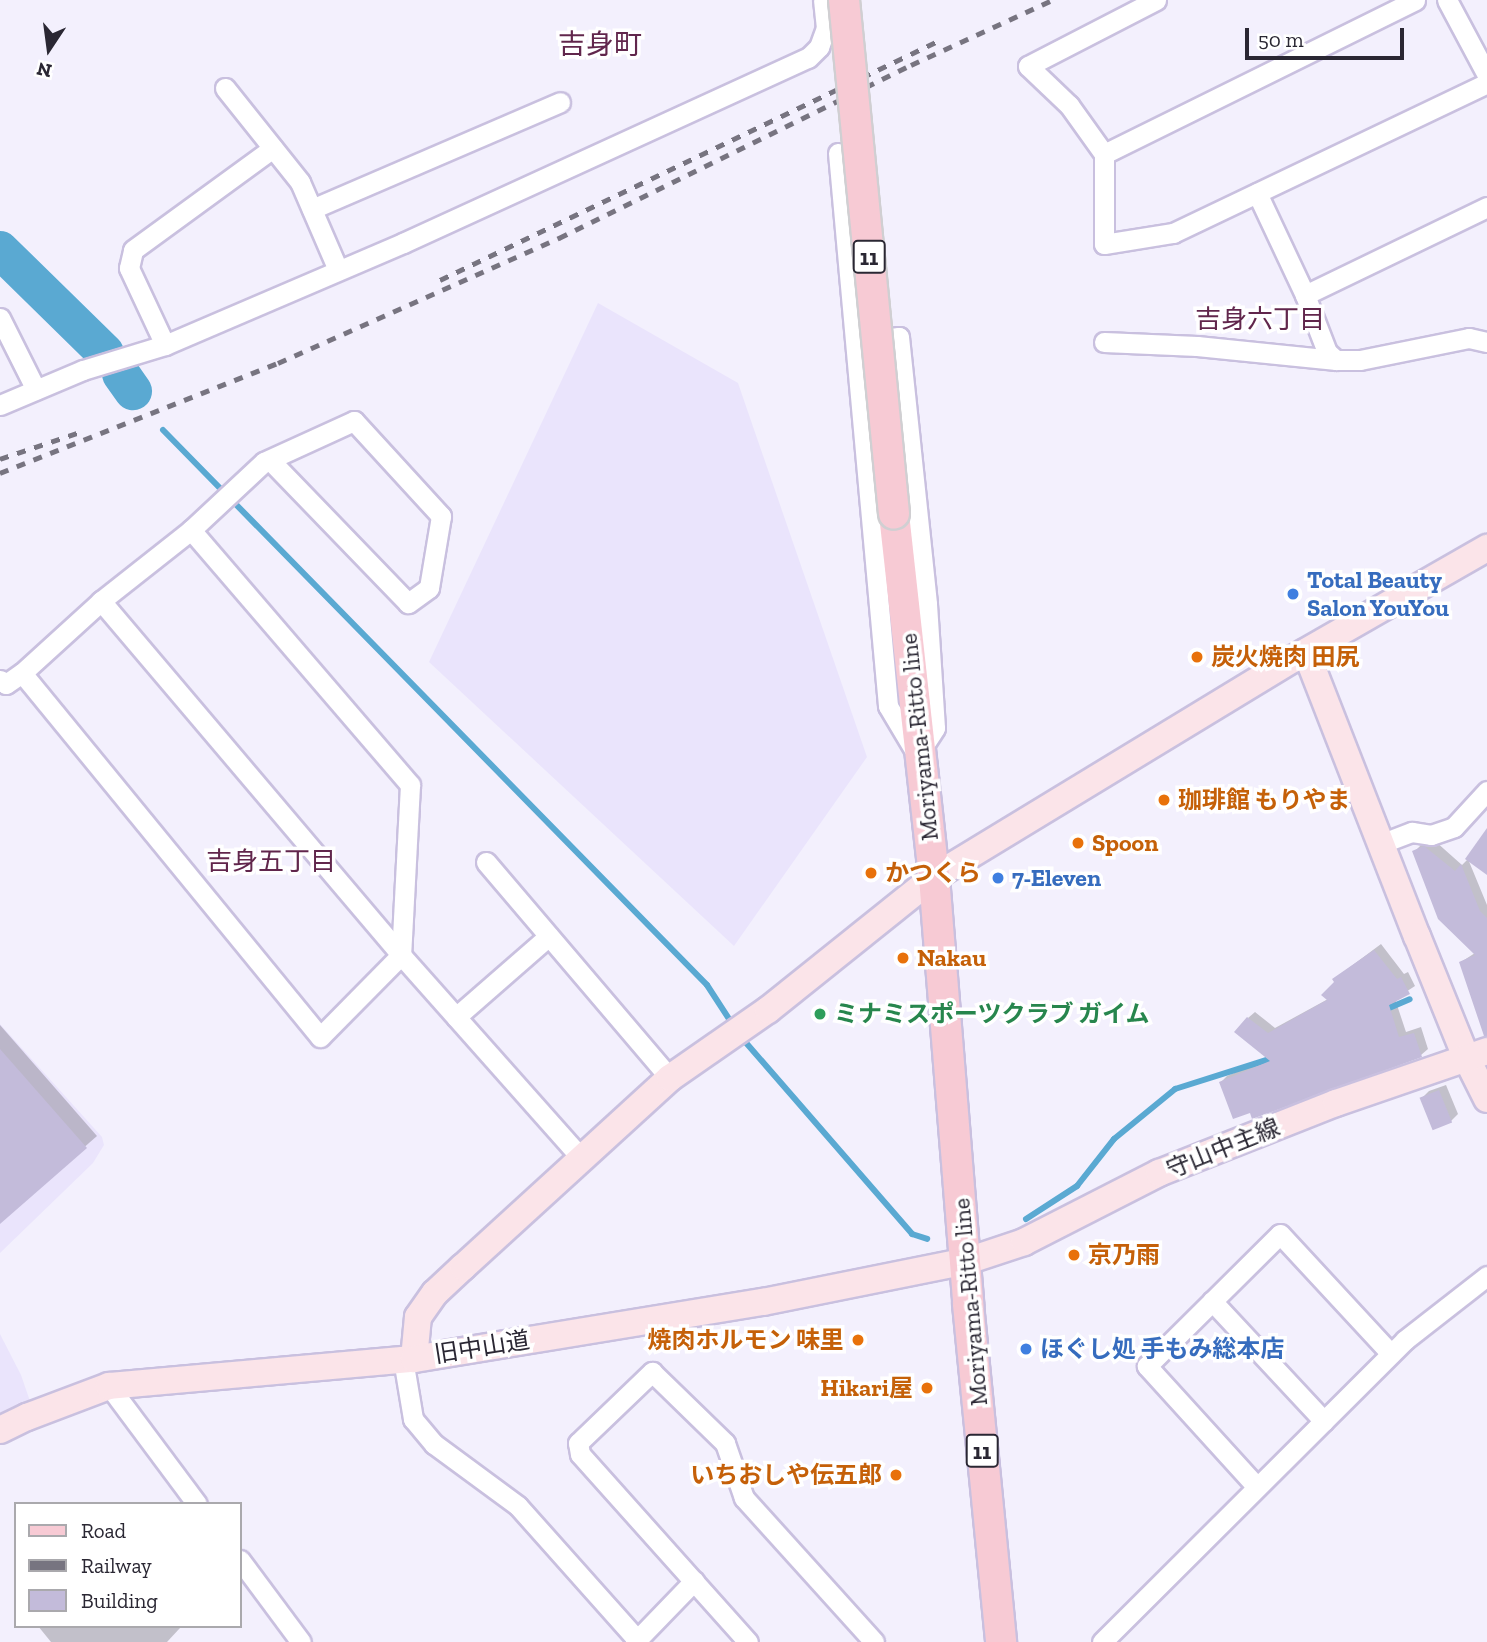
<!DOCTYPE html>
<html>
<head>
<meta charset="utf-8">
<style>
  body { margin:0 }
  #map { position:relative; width:1487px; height:1642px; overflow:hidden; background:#f3f0fd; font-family:"Zilla Slab","Noto Sans JP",serif }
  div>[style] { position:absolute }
  .built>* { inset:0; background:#eae4fc }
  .shadow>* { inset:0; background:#0003 }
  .stream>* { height:6px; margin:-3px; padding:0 3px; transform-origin:3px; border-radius:3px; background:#5aa9d2 }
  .river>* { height:38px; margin:-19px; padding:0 19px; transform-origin:19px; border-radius:19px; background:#5aa9d2 }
  .building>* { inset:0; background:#c3bbda; transform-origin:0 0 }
  .roads { filter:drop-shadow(2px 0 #c9c0df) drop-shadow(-2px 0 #c9c0df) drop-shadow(0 2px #c9c0df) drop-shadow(0 -2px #c9c0df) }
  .street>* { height:19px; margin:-9.5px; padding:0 9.5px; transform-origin:9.5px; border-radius:9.5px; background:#fff }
  .secondary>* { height:26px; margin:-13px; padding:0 13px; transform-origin:13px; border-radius:13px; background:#fbe4e9 }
  .primary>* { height:30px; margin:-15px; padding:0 15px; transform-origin:15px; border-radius:15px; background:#f7cad4 }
  .rail>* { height:5px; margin-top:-2.5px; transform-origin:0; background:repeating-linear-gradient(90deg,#777480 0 9px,transparent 0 18px) }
  .bridges { filter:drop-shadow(2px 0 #d0cfd2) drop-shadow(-2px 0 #d0cfd2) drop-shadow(0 2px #d0cfd2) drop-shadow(0 -2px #d0cfd2) }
  .primary-bridge>* { height:30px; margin:-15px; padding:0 15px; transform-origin:15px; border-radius:15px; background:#f7cad4 }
  .dots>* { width:19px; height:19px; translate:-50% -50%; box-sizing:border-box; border:4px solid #fff; border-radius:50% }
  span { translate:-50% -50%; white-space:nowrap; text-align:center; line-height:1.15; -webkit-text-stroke:7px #fff; paint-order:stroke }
  .shield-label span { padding:2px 5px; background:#fff; border:2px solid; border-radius:5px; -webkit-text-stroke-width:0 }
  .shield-label { font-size:23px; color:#2a2733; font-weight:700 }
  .shop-label { font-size:24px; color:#366cbe; font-weight:700 }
  .left { translate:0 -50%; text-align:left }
  .food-label { font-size:24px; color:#c56008; font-weight:700 }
  .right { translate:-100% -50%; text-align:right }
  .street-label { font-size:24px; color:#2a2733 }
  .leisure-label { font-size:24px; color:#27864d; font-weight:700 }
  .neighbourhood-label { font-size:26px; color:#61264c }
  .quarter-label { font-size:28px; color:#61264c }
  .legend { position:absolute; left:14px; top:1502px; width:228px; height:126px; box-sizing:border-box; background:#fff; border:2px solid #aaa9ad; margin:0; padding:9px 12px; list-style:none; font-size:21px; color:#2a2733 }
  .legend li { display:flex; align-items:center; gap:14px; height:35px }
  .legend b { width:35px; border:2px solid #aaa9ad }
  .north { position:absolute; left:14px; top:14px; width:70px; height:70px; -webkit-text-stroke:5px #fff; paint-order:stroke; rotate:193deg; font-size:19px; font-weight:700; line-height:28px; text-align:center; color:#2a2733 }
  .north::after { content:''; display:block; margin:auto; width:24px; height:32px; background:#2a2733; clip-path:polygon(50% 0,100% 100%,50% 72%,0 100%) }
  .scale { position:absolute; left:1245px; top:28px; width:159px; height:32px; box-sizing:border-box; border:4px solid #2a2733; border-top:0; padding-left:9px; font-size:21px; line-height:24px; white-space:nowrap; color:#2a2733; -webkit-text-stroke:5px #fff; paint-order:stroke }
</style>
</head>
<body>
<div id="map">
  <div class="built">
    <div style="clip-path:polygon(598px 303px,738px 383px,867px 757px,734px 946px,429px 662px)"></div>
    <div style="clip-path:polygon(0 1024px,102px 1137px,104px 1145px,93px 1163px,0 1253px)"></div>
    <div style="clip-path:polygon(0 1334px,21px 1375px,31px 1404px,0 1417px)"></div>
  </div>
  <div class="shadow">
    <div style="clip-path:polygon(1435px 841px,1462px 865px,1468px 859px,1487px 905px,1487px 1022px,1461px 962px,1475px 953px,1414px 852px,1421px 845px)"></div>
    <div style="clip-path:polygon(1381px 944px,1404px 974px,1408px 972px,1415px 986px,1395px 999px,1406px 1032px,1421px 1027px,1428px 1049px,1421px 1055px,1251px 1110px,1221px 1082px,1227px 1076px,1270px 1058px,1248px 1018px,1255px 1012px,1275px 1028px,1328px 999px,1336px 982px,1334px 979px)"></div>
    <div style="clip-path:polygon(0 1025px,97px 1136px,0 1221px)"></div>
    <div style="clip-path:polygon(1446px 1085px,1458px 1114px,1451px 1121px,1422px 1098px,1429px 1091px)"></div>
    <div style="clip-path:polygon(38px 1626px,178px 1626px,180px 1628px,167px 1642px,51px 1642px)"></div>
  </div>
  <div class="stream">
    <div style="left:163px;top:430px;width:777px;rotate:45.57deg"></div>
    <div style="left:707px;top:985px;width:48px;rotate:57deg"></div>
    <div style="left:1382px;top:1011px;width:30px;rotate:-23deg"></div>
    <div style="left:741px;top:1037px;width:261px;rotate:49deg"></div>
    <div style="left:912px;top:1234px;width:16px;rotate:18deg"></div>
    <div style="left:1026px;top:1219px;width:61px;rotate:-32.9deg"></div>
    <div style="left:1077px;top:1186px;width:60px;rotate:-51.8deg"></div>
    <div style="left:1114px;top:1139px;width:79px;rotate:-39.3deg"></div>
    <div style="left:1175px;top:1089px;width:103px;rotate:-17.6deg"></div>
  </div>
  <div class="river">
    <div style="left:0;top:250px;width:147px;rotate:44.4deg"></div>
    <div style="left:121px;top:374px;width:21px;rotate:55deg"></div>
  </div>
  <div class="building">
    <div style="clip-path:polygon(1487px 828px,1487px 875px,1465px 859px)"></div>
    <div style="clip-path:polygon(1424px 846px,1455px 871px,1461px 864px,1480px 911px,1487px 918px,1487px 1036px,1484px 1036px,1459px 962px,1475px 955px,1438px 919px,1412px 851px)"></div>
    <div style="clip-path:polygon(1374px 950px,1397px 979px,1401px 977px,1410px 994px,1389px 1005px,1399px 1037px,1414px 1033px,1422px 1057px,1252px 1119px,1250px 1113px,1233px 1119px,1219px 1082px,1270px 1061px,1234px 1032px,1247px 1017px,1268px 1033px,1327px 1000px,1321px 995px,1334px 982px,1332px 979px)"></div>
    <div style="clip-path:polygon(0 1049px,87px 1148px,0 1224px)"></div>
    <div style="left:1439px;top:1090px;width:35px;height:21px;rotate:68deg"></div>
  </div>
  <div class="roads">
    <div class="street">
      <div style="left:1156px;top:0;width:144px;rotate:152.7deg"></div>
      <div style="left:1028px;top:66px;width:57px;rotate:43.6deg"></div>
      <div style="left:1069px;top:105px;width:60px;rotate:54.5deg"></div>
      <div style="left:1104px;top:154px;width:90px;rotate:90deg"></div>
      <div style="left:1104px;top:244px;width:70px;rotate:-9.1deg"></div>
      <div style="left:1173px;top:233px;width:348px;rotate:-25.5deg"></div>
      <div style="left:1447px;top:0;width:85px;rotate:61.9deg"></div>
      <div style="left:225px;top:88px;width:120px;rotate:51.4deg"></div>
      <div style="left:300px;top:182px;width:96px;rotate:66.6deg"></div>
      <div style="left:838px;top:153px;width:555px;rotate:84.83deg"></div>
      <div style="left:888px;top:706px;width:55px;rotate:59.2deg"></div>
      <div style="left:1104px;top:154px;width:347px;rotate:-26.3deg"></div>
      <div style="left:1257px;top:193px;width:113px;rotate:64.8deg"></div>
      <div style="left:1305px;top:295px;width:61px;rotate:68.9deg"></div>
      <div style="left:1327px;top:352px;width:12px;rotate:42deg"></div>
      <div style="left:1336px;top:360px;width:24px"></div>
      <div style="left:1360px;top:360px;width:111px;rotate:-11.4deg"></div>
      <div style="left:1469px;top:338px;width:18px;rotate:13deg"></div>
      <div style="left:312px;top:209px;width:270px;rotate:-23.3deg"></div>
      <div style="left:1305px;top:295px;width:202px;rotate:-25.8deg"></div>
      <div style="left:0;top:318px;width:80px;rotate:63.4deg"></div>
      <div style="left:866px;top:341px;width:33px;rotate:-7deg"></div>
      <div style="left:899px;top:337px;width:268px;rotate:84deg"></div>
      <div style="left:927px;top:604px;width:124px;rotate:86.3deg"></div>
      <div style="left:935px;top:728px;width:27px;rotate:123deg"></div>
      <div style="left:1104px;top:342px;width:93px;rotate:2.5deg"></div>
      <div style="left:1197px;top:346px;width:140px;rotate:5.8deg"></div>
      <div style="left:165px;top:345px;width:85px;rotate:-115.1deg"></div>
      <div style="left:129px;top:268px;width:18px;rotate:-77deg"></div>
      <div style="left:133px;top:250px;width:173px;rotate:-36.1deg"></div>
      <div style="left:0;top:405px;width:90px;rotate:-22.9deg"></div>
      <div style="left:83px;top:370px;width:86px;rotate:-17deg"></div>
      <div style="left:165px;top:345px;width:259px;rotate:-23.2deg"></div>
      <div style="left:403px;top:243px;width:445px;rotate:-24.6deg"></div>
      <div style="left:808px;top:58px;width:16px;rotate:-45deg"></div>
      <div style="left:819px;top:47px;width:20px;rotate:-70deg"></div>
      <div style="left:826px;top:28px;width:28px;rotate:-96deg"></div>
      <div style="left:191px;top:530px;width:336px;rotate:49.3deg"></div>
      <div style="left:410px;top:785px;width:170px;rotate:93deg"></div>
      <div style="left:401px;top:955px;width:115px;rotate:134.6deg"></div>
      <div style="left:320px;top:1037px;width:470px;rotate:-129.3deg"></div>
      <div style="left:22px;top:673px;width:107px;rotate:-42.3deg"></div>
      <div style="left:101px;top:601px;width:115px;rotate:-38.3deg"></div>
      <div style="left:191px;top:530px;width:100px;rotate:-43deg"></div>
      <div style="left:264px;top:462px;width:99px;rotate:-24.5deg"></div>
      <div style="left:354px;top:421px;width:129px;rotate:47.5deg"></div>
      <div style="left:441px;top:516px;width:73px;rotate:99.5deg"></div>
      <div style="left:429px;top:588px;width:26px;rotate:144deg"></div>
      <div style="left:408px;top:603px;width:199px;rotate:-134deg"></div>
      <div style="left:101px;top:601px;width:464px;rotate:49.7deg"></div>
      <div style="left:401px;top:955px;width:274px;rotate:48.4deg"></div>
      <div style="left:0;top:680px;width:7px;rotate:34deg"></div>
      <div style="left:6px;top:684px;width:19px;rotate:-35deg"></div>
      <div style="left:1380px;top:844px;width:34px;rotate:-21deg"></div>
      <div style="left:1412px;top:832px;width:19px;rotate:9deg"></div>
      <div style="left:1431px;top:835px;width:24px;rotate:-19deg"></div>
      <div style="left:1454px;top:827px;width:49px;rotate:-47.5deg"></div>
      <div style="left:486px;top:862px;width:284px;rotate:49.6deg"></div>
      <div style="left:456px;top:1017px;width:123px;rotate:-41.1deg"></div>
      <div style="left:1212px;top:1301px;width:164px;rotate:47deg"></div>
      <div style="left:403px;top:1359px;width:61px;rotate:80.5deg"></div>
      <div style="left:413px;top:1419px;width:33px;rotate:50deg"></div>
      <div style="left:434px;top:1444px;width:104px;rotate:36.4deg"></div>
      <div style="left:518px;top:1506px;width:182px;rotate:48.3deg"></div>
      <div style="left:109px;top:1386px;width:147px;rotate:53.3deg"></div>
      <div style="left:1257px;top:1487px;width:164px;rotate:-132.3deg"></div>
      <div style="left:1147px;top:1366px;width:187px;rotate:-44.8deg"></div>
      <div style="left:1280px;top:1234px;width:163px;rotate:47.2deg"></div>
      <div style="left:240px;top:1560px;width:102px;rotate:53.4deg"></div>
      <div style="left:635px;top:1642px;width:85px;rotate:-46deg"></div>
      <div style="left:748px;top:1642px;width:252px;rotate:-131.8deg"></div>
      <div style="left:580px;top:1454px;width:11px;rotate:-100deg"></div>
      <div style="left:578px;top:1443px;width:103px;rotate:-43.8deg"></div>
      <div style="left:652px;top:1372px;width:102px;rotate:44.2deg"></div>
      <div style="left:725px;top:1443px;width:58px;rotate:70.9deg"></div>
      <div style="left:744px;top:1498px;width:194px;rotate:47.9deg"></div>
      <div style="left:1102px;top:1642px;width:428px;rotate:-44.9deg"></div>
      <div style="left:1405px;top:1340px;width:104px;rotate:-38deg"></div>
    </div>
    <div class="secondary">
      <div style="left:1306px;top:652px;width:305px;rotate:68.7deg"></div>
      <div style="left:1417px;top:936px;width:131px;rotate:68deg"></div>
      <div style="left:1466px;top:1057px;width:47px;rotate:63.4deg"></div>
      <div style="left:414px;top:1359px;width:42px;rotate:-84.6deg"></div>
      <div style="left:418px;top:1317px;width:29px;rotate:-55deg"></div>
      <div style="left:435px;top:1293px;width:38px;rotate:-43deg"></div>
      <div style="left:463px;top:1267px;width:280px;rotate:-42.4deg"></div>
      <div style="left:670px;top:1078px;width:119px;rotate:-34.8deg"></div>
      <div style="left:768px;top:1010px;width:213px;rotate:-38.7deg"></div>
      <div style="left:934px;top:877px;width:420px;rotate:-31.3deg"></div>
      <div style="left:1293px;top:659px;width:224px;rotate:-29.8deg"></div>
      <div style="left:0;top:1430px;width:30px;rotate:-26deg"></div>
      <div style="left:27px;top:1417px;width:88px;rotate:-20.7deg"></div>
      <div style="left:109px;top:1386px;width:306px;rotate:-5.1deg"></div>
      <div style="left:414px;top:1359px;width:354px;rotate:-9.3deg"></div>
      <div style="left:763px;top:1302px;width:208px;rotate:-11.4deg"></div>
      <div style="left:967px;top:1261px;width:60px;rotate:-18.4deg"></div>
      <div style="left:1024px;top:1242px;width:152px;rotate:-27.1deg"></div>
      <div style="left:1159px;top:1173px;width:190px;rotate:-21.6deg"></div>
      <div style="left:1336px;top:1103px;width:160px;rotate:-19deg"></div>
    </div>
    <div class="primary">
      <div style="left:894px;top:514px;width:365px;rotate:83.7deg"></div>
      <div style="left:934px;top:877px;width:428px;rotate:85.4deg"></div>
      <div style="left:968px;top:1304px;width:340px;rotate:84.4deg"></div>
    </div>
  </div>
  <div class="rail">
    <div style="left:440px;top:280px;width:557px;rotate:-25.64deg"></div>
    <div style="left:0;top:459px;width:88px;rotate:-18.6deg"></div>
    <div style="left:0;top:473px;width:299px;rotate:-21.6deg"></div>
    <div style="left:278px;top:363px;width:308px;rotate:-24deg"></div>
    <div style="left:559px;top:238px;width:392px;rotate:-26.2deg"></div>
    <div style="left:911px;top:65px;width:155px;rotate:-24.7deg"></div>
  </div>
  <div class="bridges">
    <div class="primary-bridge">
      <div style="left:844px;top:0;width:516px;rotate:84.44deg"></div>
    </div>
  </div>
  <div class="dots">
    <div style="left:1293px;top:594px;background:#3f7fe0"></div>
    <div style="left:1197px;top:657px;background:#e8710a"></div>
    <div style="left:1164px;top:800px;background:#e8710a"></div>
    <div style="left:1078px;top:843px;background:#e8710a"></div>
    <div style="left:871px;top:873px;background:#e8710a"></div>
    <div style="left:998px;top:878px;background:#3f7fe0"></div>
    <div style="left:903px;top:958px;background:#e8710a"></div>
    <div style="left:820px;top:1014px;background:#2e9e5b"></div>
    <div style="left:1074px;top:1255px;background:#e8710a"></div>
    <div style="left:858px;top:1340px;background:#e8710a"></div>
    <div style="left:1026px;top:1349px;background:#3f7fe0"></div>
    <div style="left:927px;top:1388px;background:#e8710a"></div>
    <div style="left:896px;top:1475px;background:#e8710a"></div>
  </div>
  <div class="shield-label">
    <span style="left:869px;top:257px">11</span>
    <span style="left:982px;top:1451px">11</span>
  </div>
  <div class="shop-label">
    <span class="left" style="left:1307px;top:594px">Total Beauty<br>Salon YouYou</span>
    <span class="left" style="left:1012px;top:878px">7-Eleven</span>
    <span class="left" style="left:1040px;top:1349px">ほぐし処 手もみ総本店</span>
  </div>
  <div class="food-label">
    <span class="left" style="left:1211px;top:657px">炭火焼肉 田尻</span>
    <span class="left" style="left:1178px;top:800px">珈琲館 もりやま</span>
    <span class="left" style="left:1092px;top:843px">Spoon</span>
    <span class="left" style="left:885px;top:873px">かつくら</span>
    <span class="left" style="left:917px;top:958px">Nakau</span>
    <span class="left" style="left:1088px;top:1255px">京乃雨</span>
    <span class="right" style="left:844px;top:1340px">焼肉ホルモン 味里</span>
    <span class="right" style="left:913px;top:1388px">Hikari屋</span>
    <span class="right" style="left:882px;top:1475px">いちおしや伝五郎</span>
  </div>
  <div class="street-label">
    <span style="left:919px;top:737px;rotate:-96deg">Moriyama-Ritto line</span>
    <span style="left:1223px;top:1148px;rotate:-22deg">守山中主線</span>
    <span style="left:970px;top:1302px;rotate:-95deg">Moriyama-Ritto line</span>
    <span style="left:482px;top:1347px;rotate:-9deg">旧中山道</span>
  </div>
  <div class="leisure-label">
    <span class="left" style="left:834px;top:1014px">ミナミスポーツクラブ ガイム</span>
  </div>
  <div class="neighbourhood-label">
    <span style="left:1260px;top:320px">吉身六丁目</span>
    <span style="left:271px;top:862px">吉身五丁目</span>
  </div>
  <div class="quarter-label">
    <span style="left:600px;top:45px">吉身町</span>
  </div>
  <ul class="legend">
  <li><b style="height:9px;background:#f7cad4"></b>Road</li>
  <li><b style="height:9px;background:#777480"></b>Railway</li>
  <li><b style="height:19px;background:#c3bbda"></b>Building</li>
  </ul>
  <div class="north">N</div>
  <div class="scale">50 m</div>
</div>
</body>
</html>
